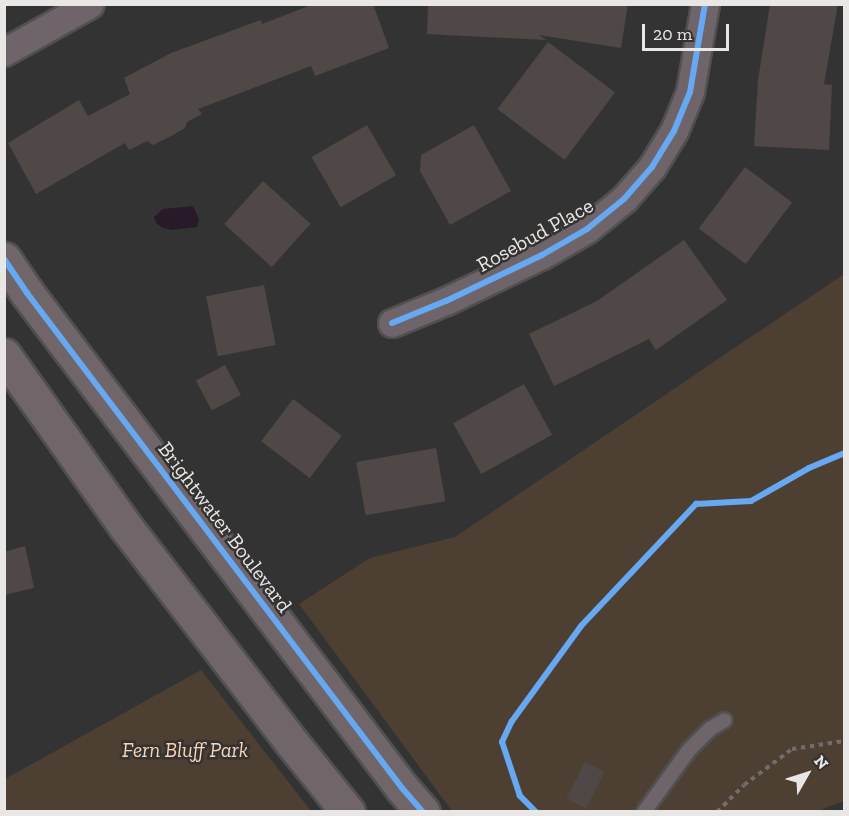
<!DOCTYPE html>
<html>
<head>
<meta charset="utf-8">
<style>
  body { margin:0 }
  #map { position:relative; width:849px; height:816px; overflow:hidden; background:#343333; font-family:"Zilla Slab",serif }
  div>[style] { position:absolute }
  .green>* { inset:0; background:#4e3f33 }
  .water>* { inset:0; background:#291a29 }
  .building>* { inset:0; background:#4f4847; transform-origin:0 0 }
  .path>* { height:4px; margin-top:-2px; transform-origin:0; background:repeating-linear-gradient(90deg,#736c6e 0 4.5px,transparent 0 9px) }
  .roads { filter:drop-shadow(2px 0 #515050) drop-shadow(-2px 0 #515050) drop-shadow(0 2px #515050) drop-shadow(0 -2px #515050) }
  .lane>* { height:14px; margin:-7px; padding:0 7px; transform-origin:7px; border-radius:7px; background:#6e6469 }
  .street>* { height:27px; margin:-13.5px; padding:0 13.5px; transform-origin:13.5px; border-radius:13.5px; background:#6e6469 }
  .secondary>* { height:33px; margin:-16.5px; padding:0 16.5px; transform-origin:16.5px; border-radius:16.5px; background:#70666a }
  .cycleway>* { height:6px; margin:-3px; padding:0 3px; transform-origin:3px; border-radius:3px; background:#66a8f1 }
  span { translate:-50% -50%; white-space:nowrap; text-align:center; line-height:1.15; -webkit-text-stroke:5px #353232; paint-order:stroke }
  .street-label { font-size:21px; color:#e9e6e6 }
  .park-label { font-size:21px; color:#f9d4b6; font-style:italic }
  .frame { position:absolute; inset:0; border:6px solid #e9e6e6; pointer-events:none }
  .north { position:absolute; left:777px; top:744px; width:60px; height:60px; -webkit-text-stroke:4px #353232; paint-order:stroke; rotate:51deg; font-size:16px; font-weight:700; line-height:24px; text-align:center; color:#e9e6e6 }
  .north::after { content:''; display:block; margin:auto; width:21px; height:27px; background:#e9e6e6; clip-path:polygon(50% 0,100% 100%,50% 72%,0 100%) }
  .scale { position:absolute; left:642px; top:24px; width:87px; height:27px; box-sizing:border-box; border:3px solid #e9e6e6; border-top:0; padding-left:8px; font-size:18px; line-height:21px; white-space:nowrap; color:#e9e6e6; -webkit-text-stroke:4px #353232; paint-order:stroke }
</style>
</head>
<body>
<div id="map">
  <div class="green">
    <div style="clip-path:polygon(844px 274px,844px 801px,815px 812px,452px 811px,299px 604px,370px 558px,455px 537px)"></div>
    <div style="clip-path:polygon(201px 670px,311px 811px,5px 811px,5px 779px)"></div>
  </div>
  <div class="water">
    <div style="clip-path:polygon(193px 206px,199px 219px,197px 227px,173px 230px,163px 228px,156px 223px,154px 217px,163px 209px)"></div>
  </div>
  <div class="building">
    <div style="clip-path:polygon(314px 4px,373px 4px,389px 48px,315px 76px,311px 66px,198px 109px,202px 114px,187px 122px,185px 128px,173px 135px,153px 145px,147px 141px,129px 150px,125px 143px,36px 194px,8px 143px,79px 100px,88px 116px,130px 94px,124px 78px,171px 53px,261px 20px,262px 24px)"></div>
    <div style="clip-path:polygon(428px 4px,628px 4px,621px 48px,539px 35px,546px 40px,427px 34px)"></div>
    <div style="clip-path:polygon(770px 4px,838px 4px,824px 84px,832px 85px,829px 150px,754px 146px,758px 80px)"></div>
    <div style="left:548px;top:42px;width:84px;height:84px;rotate:37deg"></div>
    <div style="left:367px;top:125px;width:58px;height:64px;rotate:60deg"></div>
    <div style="clip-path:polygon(474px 125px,511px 191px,450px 225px,420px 171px,421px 155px)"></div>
    <div style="left:745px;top:167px;width:59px;height:77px;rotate:37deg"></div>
    <div style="left:263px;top:181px;width:64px;height:58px;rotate:42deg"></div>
    <div style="clip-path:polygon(684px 240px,727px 300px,656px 350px,649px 339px,554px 386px,529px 334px,597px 301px)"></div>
    <div style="left:264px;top:285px;width:61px;height:59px;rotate:79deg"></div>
    <div style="left:225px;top:365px;width:34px;height:33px;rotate:62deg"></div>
    <div style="left:524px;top:384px;width:58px;height:81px;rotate:61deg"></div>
    <div style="left:293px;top:399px;width:61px;height:53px;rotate:37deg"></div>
    <div style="left:436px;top:448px;width:54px;height:81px;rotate:80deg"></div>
    <div style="clip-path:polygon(25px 546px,34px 588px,4px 595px,4px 552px)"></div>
    <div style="left:585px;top:762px;width:22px;height:41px;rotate:27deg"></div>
  </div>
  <div class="path">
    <div style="left:717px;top:812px;width:38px;rotate:-45deg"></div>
    <div style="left:744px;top:785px;width:60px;rotate:-36.9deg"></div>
    <div style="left:792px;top:749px;width:53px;rotate:-8.7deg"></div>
  </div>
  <div class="roads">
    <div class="lane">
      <div style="left:644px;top:812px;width:77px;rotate:-54deg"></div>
      <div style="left:689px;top:750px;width:30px;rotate:-45deg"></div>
      <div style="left:710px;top:729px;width:17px;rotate:-31deg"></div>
    </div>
    <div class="street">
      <div style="left:4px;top:52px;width:98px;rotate:-29.2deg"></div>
      <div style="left:392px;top:323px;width:58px;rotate:-22.2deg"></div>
      <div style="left:446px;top:301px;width:106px;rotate:-25.6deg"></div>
      <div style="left:542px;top:255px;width:52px;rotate:-30deg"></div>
      <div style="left:587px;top:229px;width:48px;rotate:-39deg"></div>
      <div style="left:624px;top:199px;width:43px;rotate:-48.8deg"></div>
      <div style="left:652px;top:167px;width:42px;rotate:-58.6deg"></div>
      <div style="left:674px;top:131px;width:42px;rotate:-67.7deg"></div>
      <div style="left:690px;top:92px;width:89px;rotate:-80.3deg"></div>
    </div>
    <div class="secondary">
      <div style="left:4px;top:259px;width:41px;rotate:55.9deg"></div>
      <div style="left:27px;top:293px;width:621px;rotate:52.85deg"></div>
      <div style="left:402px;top:788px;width:32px;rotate:49deg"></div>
      <div style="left:4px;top:355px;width:209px;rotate:54.7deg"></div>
      <div style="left:125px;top:526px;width:274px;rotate:52.4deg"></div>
      <div style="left:292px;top:743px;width:89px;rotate:50.9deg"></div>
    </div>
  </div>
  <div class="cycleway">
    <div style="left:4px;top:259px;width:41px;rotate:55.9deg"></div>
    <div style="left:27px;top:293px;width:621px;rotate:52.85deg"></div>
    <div style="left:402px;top:788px;width:32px;rotate:49deg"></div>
    <div style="left:392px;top:323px;width:58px;rotate:-22.2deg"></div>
    <div style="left:446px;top:301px;width:106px;rotate:-25.6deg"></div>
    <div style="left:542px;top:255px;width:52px;rotate:-30deg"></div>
    <div style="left:587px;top:229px;width:48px;rotate:-39deg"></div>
    <div style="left:624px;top:199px;width:43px;rotate:-48.8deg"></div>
    <div style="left:652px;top:167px;width:42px;rotate:-58.6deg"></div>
    <div style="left:674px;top:131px;width:42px;rotate:-67.7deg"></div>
    <div style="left:690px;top:92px;width:89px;rotate:-80.3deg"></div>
    <div style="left:536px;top:812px;width:23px;rotate:-135deg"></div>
    <div style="left:520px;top:796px;width:57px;rotate:-108.4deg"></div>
    <div style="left:502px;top:742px;width:23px;rotate:-65deg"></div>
    <div style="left:512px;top:721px;width:117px;rotate:-54deg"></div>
    <div style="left:581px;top:626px;width:168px;rotate:-46.7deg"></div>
    <div style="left:696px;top:504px;width:55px;rotate:-3.1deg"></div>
    <div style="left:751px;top:501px;width:67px;rotate:-29.6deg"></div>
    <div style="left:809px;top:468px;width:38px;rotate:-23deg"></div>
  </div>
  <div class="street-label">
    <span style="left:535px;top:235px;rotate:-29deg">Rosebud Place</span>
    <span style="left:225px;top:527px;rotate:53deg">Brightwater Boulevard</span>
  </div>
  <div class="park-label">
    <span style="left:185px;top:750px">Fern Bluff Park</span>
  </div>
  <div class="frame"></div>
  <div class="north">N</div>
  <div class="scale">20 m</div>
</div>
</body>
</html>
